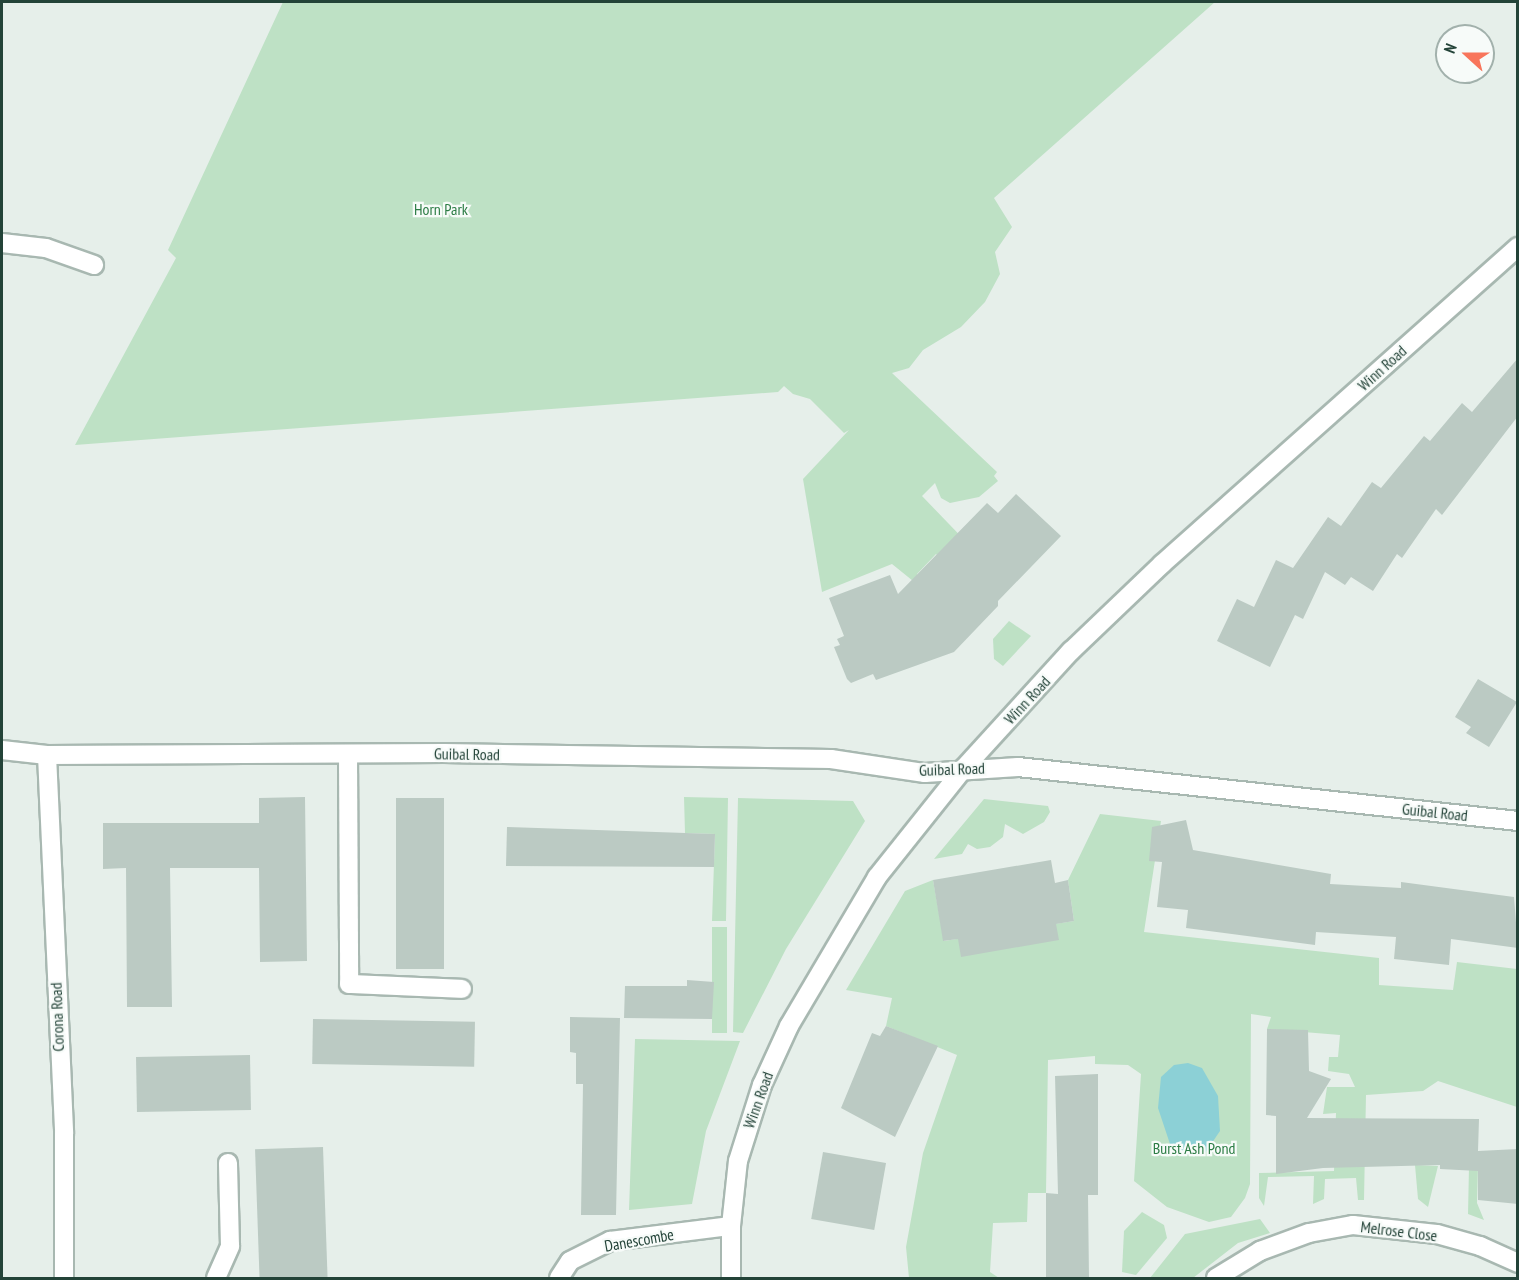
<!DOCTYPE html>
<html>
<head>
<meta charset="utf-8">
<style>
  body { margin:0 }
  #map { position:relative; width:1519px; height:1280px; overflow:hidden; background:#e6efea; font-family:"PT Sans Narrow",sans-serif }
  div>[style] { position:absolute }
  .green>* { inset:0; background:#bee1c5; transform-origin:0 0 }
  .water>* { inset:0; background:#8cd0d6 }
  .building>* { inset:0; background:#bbcac3; transform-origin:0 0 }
  .roads { filter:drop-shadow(2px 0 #a8b8b1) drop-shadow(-2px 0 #a8b8b1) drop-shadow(0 2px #a8b8b1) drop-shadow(0 -2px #a8b8b1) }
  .street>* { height:18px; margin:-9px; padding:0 9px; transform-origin:9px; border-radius:9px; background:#fff }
  .secondary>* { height:18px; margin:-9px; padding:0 9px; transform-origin:9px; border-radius:9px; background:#fff }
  span { translate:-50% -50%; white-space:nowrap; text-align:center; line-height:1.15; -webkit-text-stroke:4.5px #f7fbf9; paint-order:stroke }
  .park-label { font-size:16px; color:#2b7c44 }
  .street-label { font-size:16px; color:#234338 }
  .frame { position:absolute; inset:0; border:3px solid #234338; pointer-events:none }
  .north { position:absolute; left:1435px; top:24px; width:60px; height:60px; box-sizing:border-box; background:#f7fbf9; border:2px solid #a2b1ac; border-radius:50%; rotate:291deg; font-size:16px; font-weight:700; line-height:24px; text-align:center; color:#234338 }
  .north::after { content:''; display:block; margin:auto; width:21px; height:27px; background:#f8755b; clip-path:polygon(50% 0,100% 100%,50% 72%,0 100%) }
</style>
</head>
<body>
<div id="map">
  <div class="green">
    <div style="clip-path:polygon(283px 2px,1215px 2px,994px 198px,1012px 227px,995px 252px,1000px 274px,985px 302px,961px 327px,923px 350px,909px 368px,892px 373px,997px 472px,994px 476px,998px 481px,979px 497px,950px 503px,941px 498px,935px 483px,922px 496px,975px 551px,955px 572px,936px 554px,917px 574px,918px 585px,892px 564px,822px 592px,803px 479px,849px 430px,844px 433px,810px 399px,793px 394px,784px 386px,778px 392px,75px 445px,176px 258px,168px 250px)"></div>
    <div style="clip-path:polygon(1009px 621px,1031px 636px,1003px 666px,994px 659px,993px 639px)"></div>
    <div style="clip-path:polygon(684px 797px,728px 798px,726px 921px,712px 921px,715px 834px,685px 833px)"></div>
    <div style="clip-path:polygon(738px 798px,853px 801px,865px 821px,786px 949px,743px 1033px,733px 1032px)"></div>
    <div style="clip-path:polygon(984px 799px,1048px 806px,1050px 812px,1044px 822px,1023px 834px,1005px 824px,1003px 837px,990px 847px,977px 849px,968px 844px,962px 854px,934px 859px)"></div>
    <div style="clip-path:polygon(1100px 814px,1161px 821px,1144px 932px,1379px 958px,1379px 985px,1453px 990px,1457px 962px,1517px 969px,1517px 1107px,1438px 1081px,1423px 1091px,1366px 1095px,1364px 1200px,1358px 1200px,1356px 1178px,1325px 1179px,1324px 1199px,1313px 1204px,1314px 1176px,1268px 1177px,1264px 1206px,1259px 1198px,1259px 1173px,1334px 1171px,1336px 1113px,1323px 1114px,1327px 1087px,1355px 1087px,1349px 1074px,1328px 1071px,1329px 1057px,1338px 1057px,1340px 1035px,1267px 1029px,1271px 1017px,1251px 1014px,1250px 1184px,1245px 1198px,1231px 1217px,1209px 1222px,1167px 1207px,1134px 1181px,1141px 1074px,1128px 1065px,1095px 1064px,1095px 1056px,1048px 1060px,1046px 1193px,1028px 1193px,1027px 1222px,993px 1223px,990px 1272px,999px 1278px,909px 1278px,906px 1247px,923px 1153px,957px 1055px,886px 1026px,892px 998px,846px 990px,905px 891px,933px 880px,944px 941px,1074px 921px,1068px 880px)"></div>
    <div style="left:712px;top:927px;width:15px;height:106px"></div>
    <div style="clip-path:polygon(635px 1039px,740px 1041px,706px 1131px,692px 1204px,629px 1210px)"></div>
    <div style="clip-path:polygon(1415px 1165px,1438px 1166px,1428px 1207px,1418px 1199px)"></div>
    <div style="clip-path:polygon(1469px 1167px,1478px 1167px,1477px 1203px,1484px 1220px,1468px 1214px)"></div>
    <div style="clip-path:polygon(1142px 1212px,1164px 1225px,1167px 1238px,1136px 1275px,1122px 1272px,1124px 1231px)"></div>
    <div style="clip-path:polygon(1260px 1219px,1270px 1233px,1238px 1243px,1193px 1278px,1150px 1278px,1185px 1234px)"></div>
  </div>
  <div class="water">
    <div style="clip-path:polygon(1188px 1063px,1202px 1068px,1218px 1096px,1220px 1131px,1205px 1153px,1181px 1151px,1170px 1144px,1158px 1108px,1161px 1077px,1174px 1065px)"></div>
  </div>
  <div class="building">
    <div style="clip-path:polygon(1518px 358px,1518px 416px,1442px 515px,1436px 509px,1402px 558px,1397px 554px,1373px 591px,1351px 577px,1345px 585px,1325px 572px,1303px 619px,1295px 615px,1270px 667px,1217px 641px,1237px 599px,1254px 607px,1276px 560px,1293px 568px,1328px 517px,1341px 526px,1372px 482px,1381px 488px,1424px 436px,1430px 441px,1462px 403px,1472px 412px)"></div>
    <div style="clip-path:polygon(1016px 494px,1061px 536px,998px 601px,998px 606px,954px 652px,876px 680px,873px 674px,851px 683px,847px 679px,834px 647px,840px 645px,837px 639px,844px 636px,829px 598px,890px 575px,898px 594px,987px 503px,998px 513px)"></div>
    <div style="clip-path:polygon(1478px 679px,1517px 702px,1489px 747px,1466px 733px,1471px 727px,1455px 717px)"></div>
    <div style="clip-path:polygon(305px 797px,307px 961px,260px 962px,259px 868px,170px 868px,172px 1007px,127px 1007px,126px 868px,103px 869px,103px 823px,259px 823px,259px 798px)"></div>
    <div style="left:444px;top:798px;width:171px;height:48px;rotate:90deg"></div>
    <div style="clip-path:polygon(1186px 820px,1193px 850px,1331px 874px,1330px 884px,1401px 888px,1401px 882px,1514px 897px,1518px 948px,1451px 939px,1449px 965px,1394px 959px,1396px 937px,1316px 932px,1315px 945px,1186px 928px,1188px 910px,1157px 907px,1162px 862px,1149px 861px,1152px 827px)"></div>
    <div style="clip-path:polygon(507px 827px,715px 834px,714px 867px,506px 866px)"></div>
    <div style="clip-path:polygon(1051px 860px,1055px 883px,1068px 880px,1074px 921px,1056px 924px,1059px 940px,961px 957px,958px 939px,943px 941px,933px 880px)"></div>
    <div style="clip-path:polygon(687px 980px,714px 982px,712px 1019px,624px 1018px,625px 986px,687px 986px)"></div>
    <div style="clip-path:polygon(570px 1017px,620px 1018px,616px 1215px,581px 1215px,583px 1084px,576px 1084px,576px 1053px,570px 1052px)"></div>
    <div style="left:313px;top:1019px;width:162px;height:45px;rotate:1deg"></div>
    <div style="clip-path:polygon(886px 1026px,938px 1046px,895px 1137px,841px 1108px,872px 1033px,880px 1036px)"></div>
    <div style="clip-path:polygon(1267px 1029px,1308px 1030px,1309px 1071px,1331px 1079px,1307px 1118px,1479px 1119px,1478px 1151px,1518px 1149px,1518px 1204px,1478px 1200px,1478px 1171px,1440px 1169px,1440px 1165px,1323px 1168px,1276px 1174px,1276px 1116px,1266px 1115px)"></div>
    <div style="left:250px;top:1055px;width:55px;height:114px;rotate:89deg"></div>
    <div style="clip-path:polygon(1098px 1074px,1098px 1195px,1088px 1195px,1089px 1278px,1046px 1278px,1046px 1193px,1058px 1194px,1055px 1076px)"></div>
    <div style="left:323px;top:1147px;width:131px;height:68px;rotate:88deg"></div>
    <div style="left:823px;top:1152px;width:64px;height:68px;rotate:10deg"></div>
  </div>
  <div class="roads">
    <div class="street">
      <div style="left:2px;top:243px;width:44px;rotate:6.5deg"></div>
      <div style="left:46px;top:248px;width:51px;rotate:19.5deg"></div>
      <div style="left:2px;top:750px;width:45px;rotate:6.3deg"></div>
      <div style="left:47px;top:755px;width:397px;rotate:-0.3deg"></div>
      <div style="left:444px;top:753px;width:387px;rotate:0.9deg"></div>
      <div style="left:831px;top:759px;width:95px;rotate:8.5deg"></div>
      <div style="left:925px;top:773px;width:93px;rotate:-3.7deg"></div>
      <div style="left:1018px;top:767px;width:503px;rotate:6.16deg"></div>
      <div style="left:47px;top:755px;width:379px;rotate:87.4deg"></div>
      <div style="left:64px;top:1134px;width:144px;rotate:90deg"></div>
      <div style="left:348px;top:755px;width:229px;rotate:89.7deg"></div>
      <div style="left:349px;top:984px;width:113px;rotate:2.5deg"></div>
      <div style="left:216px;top:1278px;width:35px;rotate:-66deg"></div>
      <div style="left:230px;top:1246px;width:83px;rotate:-91.4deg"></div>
      <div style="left:559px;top:1278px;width:20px;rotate:-57deg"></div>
      <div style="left:570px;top:1261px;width:45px;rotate:-26.6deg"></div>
      <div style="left:610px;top:1241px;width:122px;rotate:-7.1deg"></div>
      <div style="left:1216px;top:1278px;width:52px;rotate:-31.5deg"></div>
      <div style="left:1260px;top:1251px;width:52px;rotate:-20.2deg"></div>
      <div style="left:1309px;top:1233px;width:45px;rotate:-10.3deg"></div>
      <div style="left:1353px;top:1225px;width:84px;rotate:6.1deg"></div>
      <div style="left:1437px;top:1234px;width:45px;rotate:15.6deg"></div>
      <div style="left:1480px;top:1246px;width:42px;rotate:24.1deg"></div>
    </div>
    <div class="secondary">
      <div style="left:731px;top:1278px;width:52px;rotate:-90deg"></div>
      <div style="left:731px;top:1226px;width:65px;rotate:-83.9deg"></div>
      <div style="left:738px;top:1161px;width:80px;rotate:-72.5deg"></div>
      <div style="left:762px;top:1085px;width:65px;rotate:-65.4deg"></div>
      <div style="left:789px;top:1026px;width:173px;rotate:-59.4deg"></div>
      <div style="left:877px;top:877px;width:139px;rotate:-51.4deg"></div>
      <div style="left:964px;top:768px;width:159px;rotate:-47.6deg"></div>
      <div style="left:1071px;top:651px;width:126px;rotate:-43.7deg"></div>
      <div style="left:1162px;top:564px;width:477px;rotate:-41.7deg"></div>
    </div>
  </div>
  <div class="park-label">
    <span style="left:441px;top:209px">Horn Park</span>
    <span style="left:1194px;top:1148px">Burst Ash Pond</span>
  </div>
  <div class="street-label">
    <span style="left:1382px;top:368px;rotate:-42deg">Winn Road</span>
    <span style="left:1027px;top:700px;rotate:-47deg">Winn Road</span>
    <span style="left:467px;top:754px;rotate:1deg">Guibal Road</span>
    <span style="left:952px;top:769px;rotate:-2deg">Guibal Road</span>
    <span style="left:1435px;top:812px;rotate:6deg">Guibal Road</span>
    <span style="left:57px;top:1017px;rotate:-92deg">Corona Road</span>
    <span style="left:758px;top:1100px;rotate:-70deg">Winn Road</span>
    <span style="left:1399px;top:1231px;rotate:7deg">Melrose Close</span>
    <span style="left:639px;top:1240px;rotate:-10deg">Danescombe</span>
  </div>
  <div class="frame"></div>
  <div class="north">N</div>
</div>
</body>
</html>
